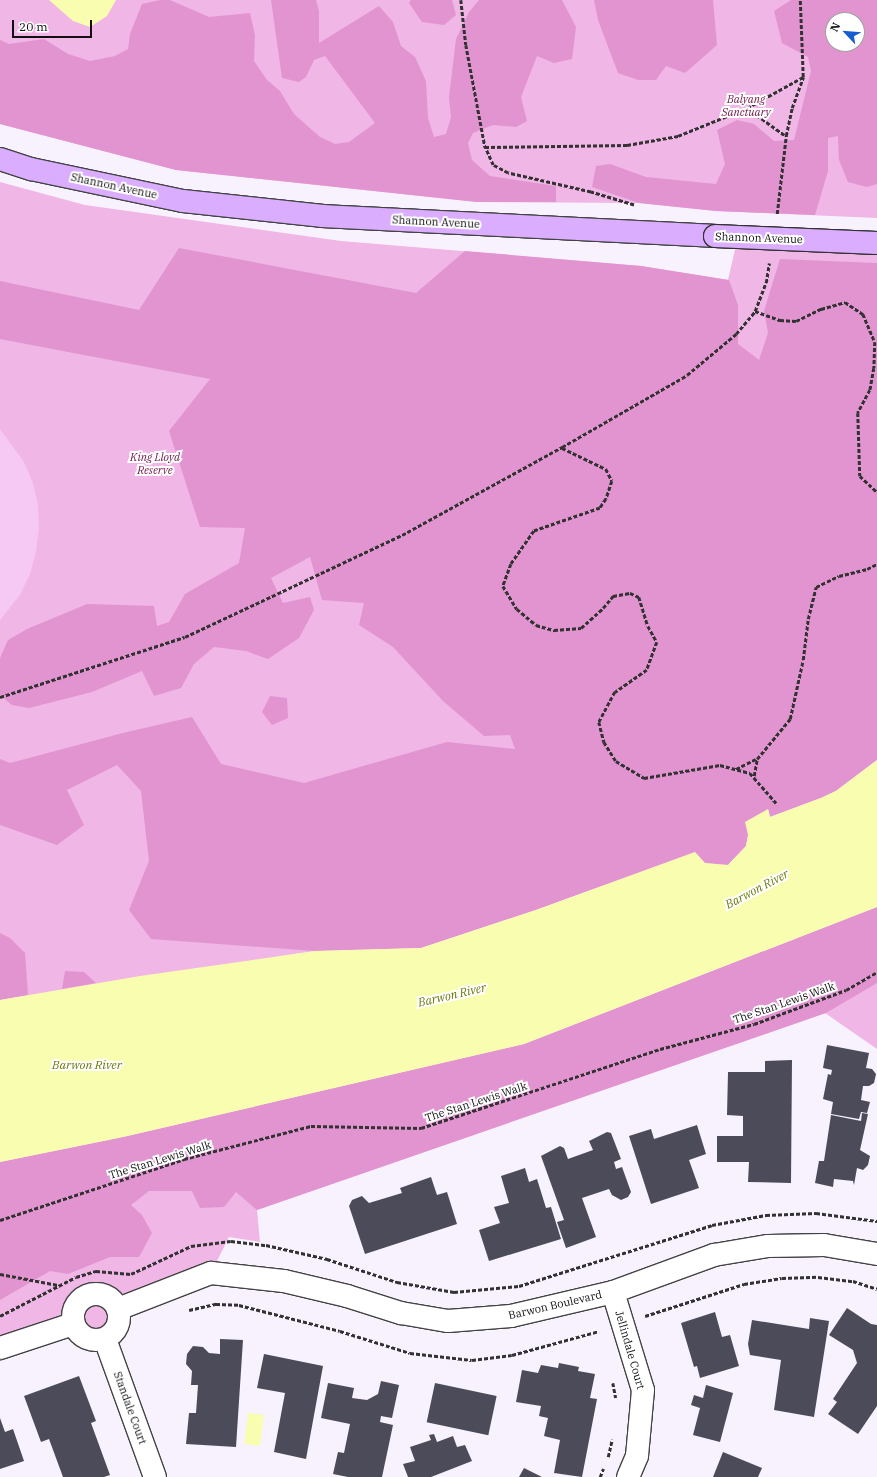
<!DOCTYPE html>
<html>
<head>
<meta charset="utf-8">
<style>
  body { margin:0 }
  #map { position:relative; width:877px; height:1477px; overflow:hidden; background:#f8f2ff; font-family:"IBM Plex Serif",serif }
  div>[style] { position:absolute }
  .green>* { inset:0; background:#efb6e6 }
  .forest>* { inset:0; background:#e294d0 }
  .pitch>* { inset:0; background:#f5c9f4 }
  .water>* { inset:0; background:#f9fdb0; transform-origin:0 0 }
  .building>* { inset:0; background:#4b4b5a; transform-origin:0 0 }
  .path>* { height:2.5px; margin-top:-1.25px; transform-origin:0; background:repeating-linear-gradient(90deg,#323232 0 4px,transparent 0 6px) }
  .roads { filter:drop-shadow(1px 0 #434343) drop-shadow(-1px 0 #434343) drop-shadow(0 1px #434343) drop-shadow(0 -1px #434343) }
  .minor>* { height:22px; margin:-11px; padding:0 11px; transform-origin:11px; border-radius:11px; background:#fff }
  .tertiary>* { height:22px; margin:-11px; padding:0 11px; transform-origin:11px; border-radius:11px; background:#fff }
  .tertiary>.ring { margin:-11px; padding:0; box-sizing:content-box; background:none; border:22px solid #fff; border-radius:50% }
  .secondary>* { height:22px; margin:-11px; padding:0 11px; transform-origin:11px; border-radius:11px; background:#dbadff }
  .bridges { filter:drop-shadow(1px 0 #323232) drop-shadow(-1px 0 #323232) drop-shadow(0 1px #323232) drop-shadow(0 -1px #323232) }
  .secondary-bridge>* { height:22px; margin:-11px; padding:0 11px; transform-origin:11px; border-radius:11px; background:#dbadff }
  span { translate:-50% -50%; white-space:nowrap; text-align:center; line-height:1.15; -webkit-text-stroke:4px #fff; paint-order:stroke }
  .park-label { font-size:11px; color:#701747; font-style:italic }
  .street-label { font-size:11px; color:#101010 }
  .water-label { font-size:12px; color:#6d790c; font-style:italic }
  .north { position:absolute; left:825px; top:12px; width:40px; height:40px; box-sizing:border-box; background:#fff; border:1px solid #9f9f9f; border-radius:50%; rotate:296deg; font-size:11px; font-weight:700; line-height:16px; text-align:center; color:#101010 }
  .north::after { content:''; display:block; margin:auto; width:14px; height:18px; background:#175cd1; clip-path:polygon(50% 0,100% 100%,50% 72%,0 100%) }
  .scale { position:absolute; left:12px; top:20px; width:80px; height:18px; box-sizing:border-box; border:2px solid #101010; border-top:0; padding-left:5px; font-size:12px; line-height:14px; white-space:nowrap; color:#101010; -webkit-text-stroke:3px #fff; paint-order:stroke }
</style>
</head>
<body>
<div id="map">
  <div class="green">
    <div style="clip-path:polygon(evenodd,0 0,877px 0,877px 218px,716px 211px,639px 203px,477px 202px,176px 170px,0 124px,0 0,833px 20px,857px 20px,857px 44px,833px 44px,833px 20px)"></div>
    <div style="clip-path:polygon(0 182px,85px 205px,341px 241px,641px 266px,728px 280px,738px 237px,877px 243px,877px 760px,768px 809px,728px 865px,634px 875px,421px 948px,315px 951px,0 1000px)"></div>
    <div style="clip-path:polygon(877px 907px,877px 1049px,825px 1013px,257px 1210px,260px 1242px,229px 1237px,211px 1273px,119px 1316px,115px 1330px,111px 1335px,97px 1341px,89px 1340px,76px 1331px,0 1348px,0 1162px,123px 1137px,524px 1044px)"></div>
  </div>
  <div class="forest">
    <div style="clip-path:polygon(160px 0,170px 0,209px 17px,250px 13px,255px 35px,254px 61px,267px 80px,280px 91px,294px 114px,320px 137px,335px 144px,349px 142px,375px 123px,325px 56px,314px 60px,306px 77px,299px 82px,282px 78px,271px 0,316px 0,319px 11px,319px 43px,379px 6px,393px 22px,401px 46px,415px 57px,426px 81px,428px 118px,434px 137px,446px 134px,451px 117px,449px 97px,456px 39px,469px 12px,479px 0,562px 0,576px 27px,572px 59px,554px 63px,537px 56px,521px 97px,527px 121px,516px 127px,493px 125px,473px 133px,468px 143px,472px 160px,490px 176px,556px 186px,556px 202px,477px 202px,176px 170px,0 124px,0 40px,9px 44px,44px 39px,68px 54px,90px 61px,115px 56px,128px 49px,130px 34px,142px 4px)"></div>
    <div style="clip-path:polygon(411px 0,452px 0,456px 15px,444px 25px,422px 22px,409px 3px)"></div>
    <div style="clip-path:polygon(594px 0,713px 0,717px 45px,685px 73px,666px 66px,656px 80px,638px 80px,618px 73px,598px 20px)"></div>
    <div style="clip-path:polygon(evenodd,791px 0,877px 0,877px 184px,867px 187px,848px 182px,839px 160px,838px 136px,828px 138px,828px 171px,815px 215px,716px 211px,639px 203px,592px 187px,596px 166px,610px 164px,646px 177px,716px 184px,725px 164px,717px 130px,737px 120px,754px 124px,774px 141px,794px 140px,811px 71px,808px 57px,782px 43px,774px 11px,791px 0,833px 20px,857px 20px,857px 44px,833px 44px,833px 20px)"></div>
    <div style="clip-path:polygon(179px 248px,416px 293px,465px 251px,641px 266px,729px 280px,738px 305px,738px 344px,759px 360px,768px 333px,764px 311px,780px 259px,877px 263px,877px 760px,836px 791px,821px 798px,770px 817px,768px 809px,748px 835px,746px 846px,728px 865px,705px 863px,695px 852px,536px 910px,421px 948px,315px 951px,151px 939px,129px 910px,149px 861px,141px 791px,117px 765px,67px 790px,84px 825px,57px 845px,0 825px,0 759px,10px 763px,123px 733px,192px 717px,221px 764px,304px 783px,447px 742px,515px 749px,510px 735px,484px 736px,443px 701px,393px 647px,359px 625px,364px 603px,322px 600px,310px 557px,271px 578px,283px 603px,310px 597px,314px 610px,299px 638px,268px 659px,246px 651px,214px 647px,194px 664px,181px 688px,154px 696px,142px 671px,92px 692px,29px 708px,12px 705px,0 695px,0 658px,8px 640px,27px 629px,87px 604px,154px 606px,157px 626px,169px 622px,185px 594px,239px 563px,245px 528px,200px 527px,169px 431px,210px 379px,0 339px,0 281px,139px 310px)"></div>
    <div style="clip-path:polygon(270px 696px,287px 698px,288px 718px,272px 725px,262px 712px)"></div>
    <div style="clip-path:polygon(877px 907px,877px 983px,826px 1013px,257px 1210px,236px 1192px,224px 1207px,200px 1208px,192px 1191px,149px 1191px,131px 1205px,142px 1215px,152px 1233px,139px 1257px,110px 1257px,68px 1274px,50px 1271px,0 1300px,0 1162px,123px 1137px,524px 1044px)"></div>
    <div style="clip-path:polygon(0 933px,10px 938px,25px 953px,28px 995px,0 1000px)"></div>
    <div style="clip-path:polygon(65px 971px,84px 972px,96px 983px,62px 989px)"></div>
  </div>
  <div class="pitch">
    <div style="clip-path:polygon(0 429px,24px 462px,33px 483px,38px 505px,39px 528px,36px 552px,30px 574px,20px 595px,0 620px)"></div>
  </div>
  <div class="water">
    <div style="clip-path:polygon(49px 0,116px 0,107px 16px,90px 27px,73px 21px)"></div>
    <div style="clip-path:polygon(877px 760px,877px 907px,524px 1044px,123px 1137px,0 1162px,0 1000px,140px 976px,315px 951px,421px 948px,536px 910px,695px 852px,705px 863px,728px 865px,746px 846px,748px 835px,745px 822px,768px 809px,770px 817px,821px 798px,836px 791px)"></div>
    <div style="left:248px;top:1413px;width:16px;height:31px;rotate:7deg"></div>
  </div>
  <div class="building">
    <div style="clip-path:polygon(827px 1045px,869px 1053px,866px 1068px,872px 1069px,876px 1074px,874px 1083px,869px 1086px,863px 1086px,861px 1100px,870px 1102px,867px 1113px,861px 1112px,859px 1119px,831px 1114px,833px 1102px,823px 1099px,828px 1074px,831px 1075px,832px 1070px,823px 1068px)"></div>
    <div style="clip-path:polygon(792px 1060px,791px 1183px,748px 1182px,749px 1162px,717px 1162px,717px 1136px,743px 1136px,743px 1116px,727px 1115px,728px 1072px,765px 1072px,765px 1061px)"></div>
    <div style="clip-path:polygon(862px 1113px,868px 1114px,860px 1150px,870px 1156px,868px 1165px,863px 1170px,857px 1168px,854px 1185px,853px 1181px,834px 1179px,833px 1187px,815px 1183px,819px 1161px,824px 1161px,831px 1115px,861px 1121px)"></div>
    <div style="clip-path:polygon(697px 1125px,706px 1154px,689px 1160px,699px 1188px,651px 1204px,629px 1136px,651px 1129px,654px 1139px)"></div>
    <div style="clip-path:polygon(607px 1132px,611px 1133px,621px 1159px,614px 1162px,616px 1169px,622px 1167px,631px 1192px,628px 1197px,621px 1200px,612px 1195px,609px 1189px,582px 1198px,596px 1237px,566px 1248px,557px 1222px,564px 1220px,541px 1156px,560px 1146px,564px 1148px,568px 1159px,593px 1150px,589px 1141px)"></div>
    <div style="clip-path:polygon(525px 1168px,529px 1182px,537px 1179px,546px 1208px,551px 1207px,561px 1239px,489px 1261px,479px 1230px,500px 1223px,494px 1207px,509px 1203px,501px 1176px)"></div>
    <div style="clip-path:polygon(431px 1177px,437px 1195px,447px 1192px,457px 1224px,365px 1254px,349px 1206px,352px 1200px,362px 1196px,369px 1203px,402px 1193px,400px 1188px)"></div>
    <div style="clip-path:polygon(847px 1308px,871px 1324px,877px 1325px,877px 1406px,858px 1434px,828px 1414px,837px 1402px,833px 1399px,857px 1363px,853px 1350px,829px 1335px)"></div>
    <div style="clip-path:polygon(715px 1312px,722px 1337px,730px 1335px,739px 1366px,700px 1378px,697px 1366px,694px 1367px,681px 1323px)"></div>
    <div style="clip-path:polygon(810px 1318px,829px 1321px,814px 1417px,774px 1410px,781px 1360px,750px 1355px,748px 1344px,752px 1320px,809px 1329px)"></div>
    <div style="clip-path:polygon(220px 1339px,243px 1340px,236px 1447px,186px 1444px,189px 1413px,196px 1413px,198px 1385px,191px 1385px,192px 1371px,186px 1364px,187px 1354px,193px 1346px,203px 1347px,209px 1353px,220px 1354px)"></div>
    <div style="clip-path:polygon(264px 1354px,323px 1366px,306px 1459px,274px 1452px,285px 1393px,257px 1388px)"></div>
    <div style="clip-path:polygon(559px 1363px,579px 1367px,578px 1371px,595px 1374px,590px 1398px,597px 1399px,582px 1477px,554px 1473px,560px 1440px,544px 1436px,548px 1418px,539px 1416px,541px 1406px,516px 1402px,522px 1370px,538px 1373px,541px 1365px,558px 1368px)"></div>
    <div style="clip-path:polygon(79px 1376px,96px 1421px,91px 1423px,110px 1475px,104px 1477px,63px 1477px,49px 1439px,41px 1442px,24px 1396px)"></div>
    <div style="clip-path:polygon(381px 1381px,399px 1385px,392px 1418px,381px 1416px,380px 1422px,393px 1425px,382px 1477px,348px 1477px,333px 1474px,338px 1452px,344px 1453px,350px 1424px,321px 1418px,328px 1383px,354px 1388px,352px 1398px,367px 1400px,378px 1394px)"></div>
    <div style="left:435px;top:1383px;width:63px;height:40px;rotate:12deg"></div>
    <div style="clip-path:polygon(706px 1385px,733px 1393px,720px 1442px,693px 1435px,700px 1408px,691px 1405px,694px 1395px,703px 1398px)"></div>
    <div style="clip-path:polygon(0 1418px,5px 1432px,13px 1429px,24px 1461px,0 1469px)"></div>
    <div style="clip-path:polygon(434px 1434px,437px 1442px,453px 1436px,457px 1447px,465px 1445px,472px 1461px,431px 1477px,408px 1477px,403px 1464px,415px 1461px,410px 1447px,431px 1440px,429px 1435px)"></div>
    <div style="clip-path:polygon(723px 1452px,762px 1468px,758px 1477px,713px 1477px)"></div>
    <div style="clip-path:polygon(524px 1468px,542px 1477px,519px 1477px)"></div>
  </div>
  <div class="path">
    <div style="left:461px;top:0;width:45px;rotate:83.7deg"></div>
    <div style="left:466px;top:45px;width:104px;rotate:79.4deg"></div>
    <div style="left:747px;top:108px;width:64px;rotate:-29deg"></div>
    <div style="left:634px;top:205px;width:45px;rotate:-163.2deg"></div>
    <div style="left:591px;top:192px;width:85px;rotate:-167.1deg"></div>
    <div style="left:508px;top:173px;width:17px;rotate:-152deg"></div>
    <div style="left:493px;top:165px;width:20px;rotate:-114deg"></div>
    <div style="left:485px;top:147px;width:142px;rotate:-0.8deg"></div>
    <div style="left:627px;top:145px;width:52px;rotate:-10deg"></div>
    <div style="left:678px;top:136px;width:74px;rotate:-22.1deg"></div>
    <div style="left:747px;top:108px;width:48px;rotate:35.7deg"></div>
    <div style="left:777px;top:214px;width:79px;rotate:-83.4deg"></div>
    <div style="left:786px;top:136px;width:29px;rotate:-78deg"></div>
    <div style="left:792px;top:108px;width:33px;rotate:-70deg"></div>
    <div style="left:803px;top:77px;width:77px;rotate:-92.2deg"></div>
    <div style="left:755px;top:311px;width:27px;rotate:20deg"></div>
    <div style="left:780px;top:320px;width:16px;rotate:4deg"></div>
    <div style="left:796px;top:321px;width:28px;rotate:-26deg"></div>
    <div style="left:821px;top:309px;width:25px;rotate:-16deg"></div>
    <div style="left:845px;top:302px;width:22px;rotate:34deg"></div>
    <div style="left:863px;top:314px;width:30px;rotate:67deg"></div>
    <div style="left:875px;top:342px;width:26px;rotate:92deg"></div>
    <div style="left:874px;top:368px;width:22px;rotate:100deg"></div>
    <div style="left:870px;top:390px;width:26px;rotate:118deg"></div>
    <div style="left:858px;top:413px;width:63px;rotate:88.2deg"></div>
    <div style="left:860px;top:476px;width:23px;rotate:43deg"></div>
    <div style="left:562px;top:448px;width:49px;rotate:25.5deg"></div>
    <div style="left:606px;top:469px;width:13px;rotate:63deg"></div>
    <div style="left:612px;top:481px;width:19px;rotate:108deg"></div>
    <div style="left:606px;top:499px;width:11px;rotate:124deg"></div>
    <div style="left:600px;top:508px;width:70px;rotate:160.8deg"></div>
    <div style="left:534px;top:531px;width:40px;rotate:124.9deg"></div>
    <div style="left:511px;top:564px;width:23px;rotate:110deg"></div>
    <div style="left:503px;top:586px;width:27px;rotate:59deg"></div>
    <div style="left:517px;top:609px;width:25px;rotate:40deg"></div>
    <div style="left:536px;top:625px;width:19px;rotate:16deg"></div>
    <div style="left:554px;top:630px;width:27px;rotate:-4deg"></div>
    <div style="left:581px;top:628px;width:30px;rotate:-42deg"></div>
    <div style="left:603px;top:608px;width:16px;rotate:-50deg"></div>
    <div style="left:613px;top:596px;width:17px;rotate:-10deg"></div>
    <div style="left:630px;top:593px;width:10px;rotate:24deg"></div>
    <div style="left:639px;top:597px;width:30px;rotate:73deg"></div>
    <div style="left:648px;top:626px;width:18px;rotate:61deg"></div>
    <div style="left:657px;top:642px;width:30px;rotate:110deg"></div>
    <div style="left:647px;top:670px;width:39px;rotate:145deg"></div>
    <div style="left:615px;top:692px;width:34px;rotate:118deg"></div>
    <div style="left:599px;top:722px;width:21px;rotate:76deg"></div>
    <div style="left:604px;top:742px;width:22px;rotate:58deg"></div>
    <div style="left:616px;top:761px;width:33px;rotate:31deg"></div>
    <div style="left:644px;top:778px;width:77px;rotate:-9.7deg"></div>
    <div style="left:720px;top:765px;width:31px;rotate:15deg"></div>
    <div style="left:750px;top:773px;width:41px;rotate:48.9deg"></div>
    <div style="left:0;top:697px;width:194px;rotate:-18deg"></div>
    <div style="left:185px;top:637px;width:240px;rotate:-25.2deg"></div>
    <div style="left:402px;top:535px;width:183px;rotate:-28.8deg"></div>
    <div style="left:562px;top:447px;width:144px;rotate:-29.9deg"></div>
    <div style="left:687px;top:375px;width:64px;rotate:-39.9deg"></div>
    <div style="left:736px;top:334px;width:30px;rotate:-50deg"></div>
    <div style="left:755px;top:311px;width:30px;rotate:-69deg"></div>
    <div style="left:766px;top:283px;width:20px;rotate:-81deg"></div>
    <div style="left:736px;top:769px;width:22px;rotate:-27deg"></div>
    <div style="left:754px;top:776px;width:17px;rotate:-80deg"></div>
    <div style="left:757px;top:759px;width:52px;rotate:-50.5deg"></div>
    <div style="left:790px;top:719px;width:60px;rotate:-77.6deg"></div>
    <div style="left:803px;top:660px;width:41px;rotate:-83deg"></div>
    <div style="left:808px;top:619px;width:33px;rotate:-76deg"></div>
    <div style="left:816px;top:587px;width:25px;rotate:-26deg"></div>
    <div style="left:839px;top:576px;width:29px;rotate:-14deg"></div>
    <div style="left:867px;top:569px;width:11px;rotate:-27deg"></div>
    <div style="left:0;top:1220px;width:194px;rotate:-18.3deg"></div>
    <div style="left:184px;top:1159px;width:131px;rotate:-14.6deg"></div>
    <div style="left:311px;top:1126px;width:110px;rotate:1deg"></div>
    <div style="left:421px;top:1128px;width:252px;rotate:-18.3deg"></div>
    <div style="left:660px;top:1049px;width:97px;rotate:-14.9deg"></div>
    <div style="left:754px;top:1024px;width:98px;rotate:-20.3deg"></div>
    <div style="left:846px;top:990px;width:36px;rotate:-30deg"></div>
    <div style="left:0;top:1274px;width:59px;rotate:10.7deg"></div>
    <div style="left:189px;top:1310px;width:28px;rotate:-13deg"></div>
    <div style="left:216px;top:1304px;width:23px;rotate:2deg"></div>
    <div style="left:239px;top:1305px;width:104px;rotate:14.4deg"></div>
    <div style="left:340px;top:1331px;width:73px;rotate:17.4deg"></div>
    <div style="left:410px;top:1353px;width:62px;rotate:6.4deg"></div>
    <div style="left:472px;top:1360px;width:40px;rotate:-7.1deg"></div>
    <div style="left:512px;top:1355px;width:90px;rotate:-15.4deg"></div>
    <div style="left:0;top:1316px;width:85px;rotate:-27.2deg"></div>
    <div style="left:76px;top:1277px;width:21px;rotate:-17deg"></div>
    <div style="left:96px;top:1271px;width:35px;rotate:5deg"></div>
    <div style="left:131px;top:1274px;width:66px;rotate:-25deg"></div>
    <div style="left:191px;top:1246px;width:40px;rotate:-7.1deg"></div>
    <div style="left:231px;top:1241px;width:35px;rotate:7deg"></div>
    <div style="left:266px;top:1245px;width:63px;rotate:12.9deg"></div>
    <div style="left:327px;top:1259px;width:74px;rotate:18.2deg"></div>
    <div style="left:397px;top:1282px;width:58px;rotate:10deg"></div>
    <div style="left:454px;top:1292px;width:65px;rotate:-5.3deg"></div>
    <div style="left:519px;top:1286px;width:202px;rotate:-17.5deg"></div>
    <div style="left:712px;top:1225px;width:55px;rotate:-10.5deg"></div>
    <div style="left:766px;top:1215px;width:50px;rotate:-2.3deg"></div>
    <div style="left:816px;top:1213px;width:62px;rotate:7.5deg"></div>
    <div style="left:645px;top:1316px;width:104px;rotate:-17.9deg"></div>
    <div style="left:744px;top:1284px;width:38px;rotate:-9deg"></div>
    <div style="left:782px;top:1278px;width:36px;rotate:-2deg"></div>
    <div style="left:818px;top:1277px;width:35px;rotate:7deg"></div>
    <div style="left:853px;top:1281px;width:25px;rotate:18deg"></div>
    <div style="left:613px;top:1383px;width:15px;rotate:79deg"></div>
    <div style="left:608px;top:1457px;width:18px;rotate:-77deg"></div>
    <div style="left:600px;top:1477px;width:9px;rotate:-69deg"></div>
  </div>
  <div class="roads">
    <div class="minor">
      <div style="left:613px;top:1292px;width:102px;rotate:73deg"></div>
      <div style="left:643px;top:1390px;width:66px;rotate:95.2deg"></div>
      <div style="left:637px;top:1456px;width:23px;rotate:113deg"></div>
      <div style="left:105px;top:1339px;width:147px;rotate:70.1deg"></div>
    </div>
    <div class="tertiary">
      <div class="ring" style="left:73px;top:1294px;width:24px;height:24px"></div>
      <div style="left:118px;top:1309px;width:100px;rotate:-21.2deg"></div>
      <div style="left:211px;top:1273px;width:73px;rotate:6.3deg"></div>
      <div style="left:284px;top:1281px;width:65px;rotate:13.4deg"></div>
      <div style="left:347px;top:1296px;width:57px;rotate:17.5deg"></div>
      <div style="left:401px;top:1313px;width:48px;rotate:9.7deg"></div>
      <div style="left:448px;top:1321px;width:63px;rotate:-4.5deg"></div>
      <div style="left:511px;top:1316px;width:105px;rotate:-13.2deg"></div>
      <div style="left:613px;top:1292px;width:108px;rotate:-20.1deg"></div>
      <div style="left:714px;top:1255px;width:55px;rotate:-9.5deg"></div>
      <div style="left:768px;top:1246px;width:56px;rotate:-1deg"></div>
      <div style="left:824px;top:1245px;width:54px;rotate:9.6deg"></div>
      <div style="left:0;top:1348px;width:77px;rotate:-18.2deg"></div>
    </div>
    <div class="secondary">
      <div style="left:0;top:159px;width:33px;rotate:18deg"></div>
      <div style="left:31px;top:169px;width:155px;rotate:11.9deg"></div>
      <div style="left:183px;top:201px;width:141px;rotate:6.1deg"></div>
      <div style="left:323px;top:216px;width:393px;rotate:2.9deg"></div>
    </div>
  </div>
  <div class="bridges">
    <div class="secondary-bridge">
      <div style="left:715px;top:236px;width:162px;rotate:2.5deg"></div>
    </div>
  </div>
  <div class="park-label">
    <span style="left:746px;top:106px">Balyang<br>Sanctuary</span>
    <span style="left:155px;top:464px">King Lloyd<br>Reserve</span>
  </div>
  <div class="street-label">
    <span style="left:114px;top:186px;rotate:12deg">Shannon Avenue</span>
    <span style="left:436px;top:222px;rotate:3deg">Shannon Avenue</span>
    <span style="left:759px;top:238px;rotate:2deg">Shannon Avenue</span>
    <span style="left:784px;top:1003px;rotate:-19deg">The Stan Lewis Walk</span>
    <span style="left:476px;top:1102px;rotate:-18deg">The Stan Lewis Walk</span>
    <span style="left:160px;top:1160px;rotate:-17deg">The Stan Lewis Walk</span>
    <span style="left:555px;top:1305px;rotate:-13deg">Barwon Boulevard</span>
    <span style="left:630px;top:1350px;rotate:74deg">Jellindale Court</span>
    <span style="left:130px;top:1408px;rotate:70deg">Standale Court</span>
  </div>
  <div class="water-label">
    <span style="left:757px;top:889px;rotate:-28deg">Barwon River</span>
    <span style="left:452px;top:995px;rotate:-13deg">Barwon River</span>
    <span style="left:87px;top:1065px">Barwon River</span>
  </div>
  <div class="north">N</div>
  <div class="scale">20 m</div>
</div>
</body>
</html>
